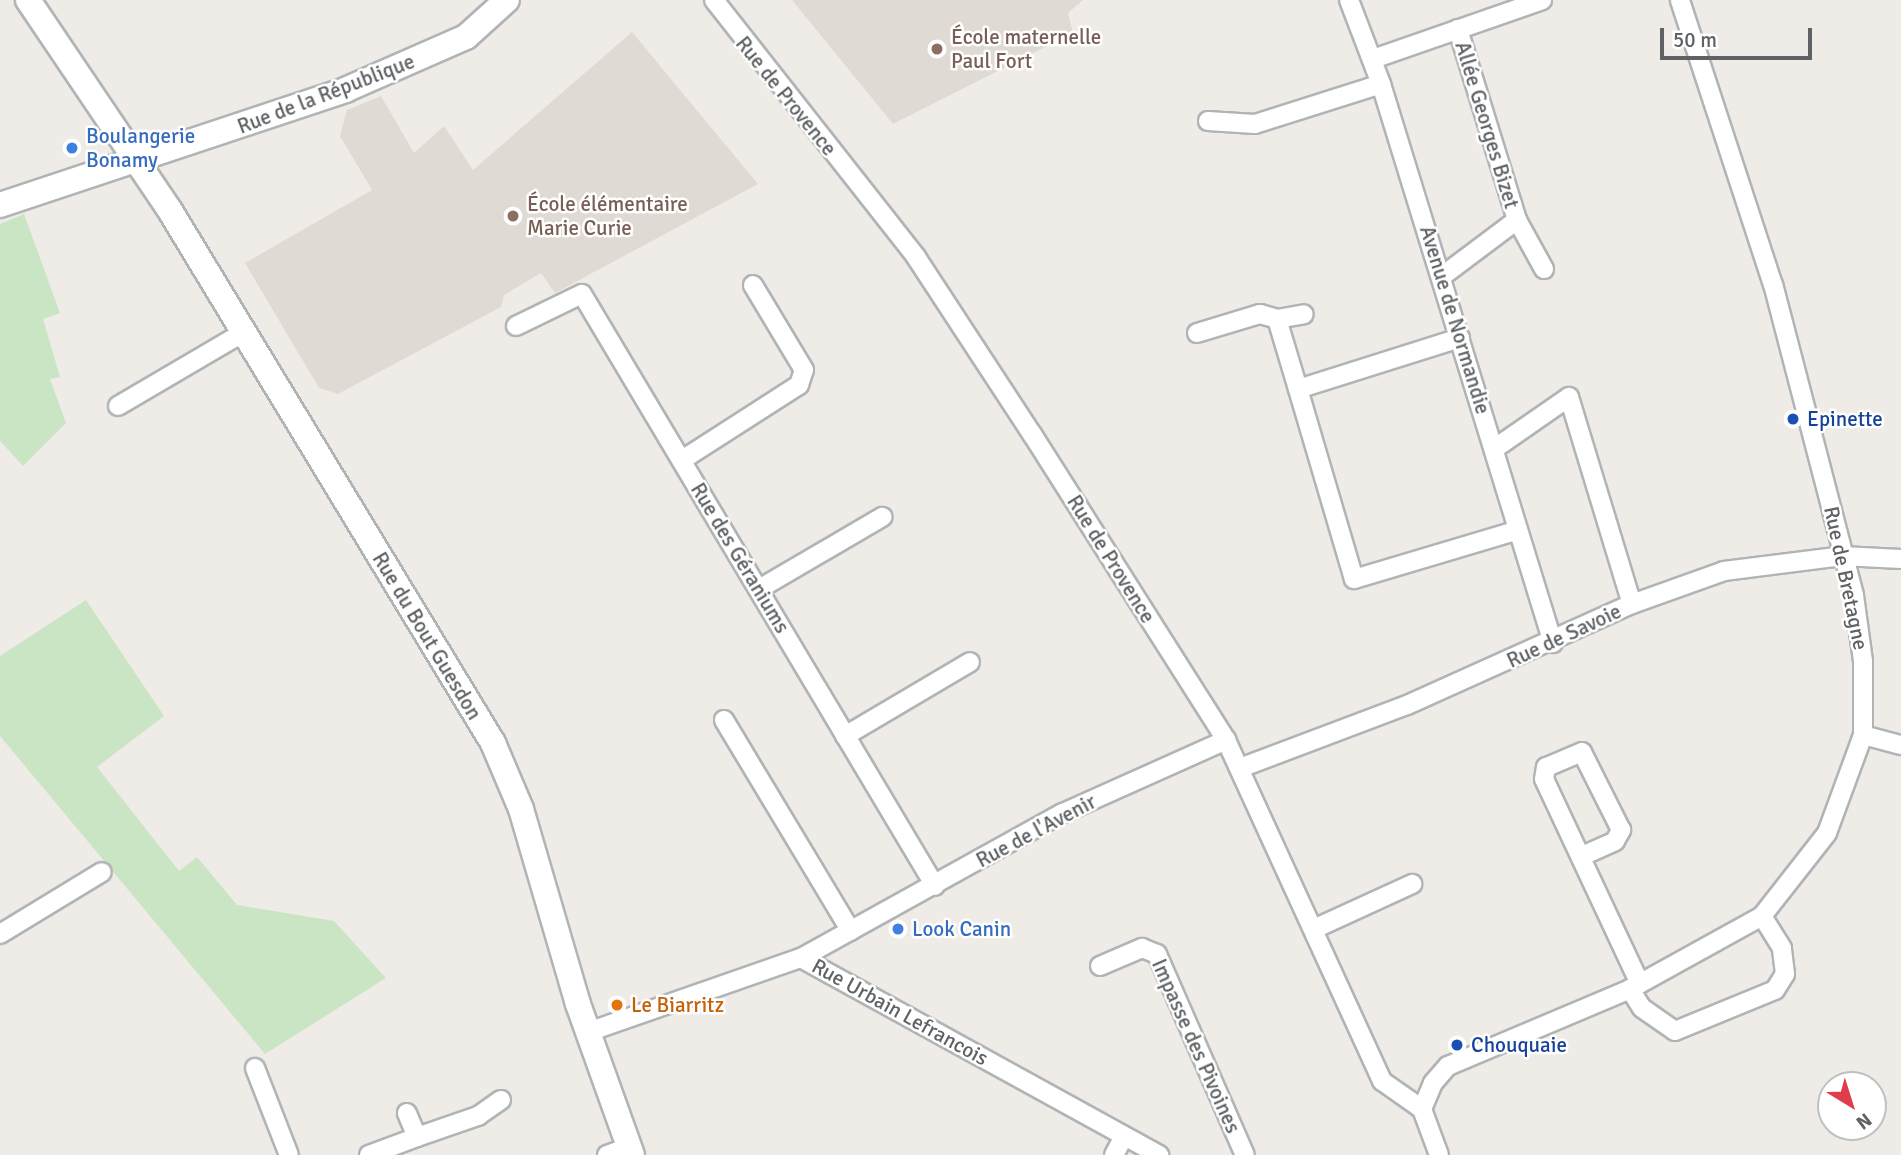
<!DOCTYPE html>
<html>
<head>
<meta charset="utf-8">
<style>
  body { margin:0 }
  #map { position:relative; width:1901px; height:1155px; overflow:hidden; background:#efebe6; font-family:Signika,sans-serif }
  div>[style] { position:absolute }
  .education>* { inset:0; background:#dfdbd4 }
  .green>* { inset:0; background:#cae5c4 }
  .roads { filter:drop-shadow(2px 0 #b1b4b7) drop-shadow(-2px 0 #b1b4b7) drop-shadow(0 2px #b1b4b7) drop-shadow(0 -2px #b1b4b7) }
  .street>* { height:18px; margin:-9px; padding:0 9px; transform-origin:9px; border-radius:9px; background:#fff }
  .secondary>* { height:24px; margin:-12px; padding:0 12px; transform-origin:12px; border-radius:12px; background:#fff }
  .dots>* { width:19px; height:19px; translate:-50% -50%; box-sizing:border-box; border:4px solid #fff; border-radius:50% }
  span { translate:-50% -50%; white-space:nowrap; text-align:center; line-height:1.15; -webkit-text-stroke:5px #fff; paint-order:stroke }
  .education-label { font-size:21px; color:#785e54 }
  .left { translate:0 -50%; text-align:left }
  .street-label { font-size:21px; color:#5e6265 }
  .shop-label { font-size:21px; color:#366cbe }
  .transit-label { font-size:21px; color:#164399 }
  .food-label { font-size:21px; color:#c56008 }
  .north { position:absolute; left:1817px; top:1071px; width:70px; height:70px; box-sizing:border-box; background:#fff; border:2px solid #bfc0c1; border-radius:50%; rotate:142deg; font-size:19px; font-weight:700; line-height:28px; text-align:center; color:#5e6265 }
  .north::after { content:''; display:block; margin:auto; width:24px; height:32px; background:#df3c4c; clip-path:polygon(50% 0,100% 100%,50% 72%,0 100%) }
  .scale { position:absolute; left:1660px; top:28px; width:152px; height:32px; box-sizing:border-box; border:4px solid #5e6265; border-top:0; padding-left:9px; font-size:21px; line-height:24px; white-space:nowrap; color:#5e6265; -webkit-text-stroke:5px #fff; paint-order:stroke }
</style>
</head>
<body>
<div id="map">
  <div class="education">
    <div style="clip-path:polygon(792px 0,1083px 0,1068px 13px,1073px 33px,893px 124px)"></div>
    <div style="clip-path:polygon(632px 32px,758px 184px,555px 293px,541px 273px,504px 295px,501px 307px,338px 394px,319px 388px,245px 263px,372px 190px,340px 136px,347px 110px,381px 96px,414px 153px,444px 126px,473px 170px)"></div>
  </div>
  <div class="green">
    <div style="clip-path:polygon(24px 214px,60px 313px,43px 319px,60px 377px,50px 379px,66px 423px,23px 466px,0 441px,0 224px)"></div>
    <div style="clip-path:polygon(86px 600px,164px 716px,97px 767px,179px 871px,197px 857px,237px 905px,334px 921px,386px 978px,265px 1054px,0 736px,0 656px)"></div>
  </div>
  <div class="roads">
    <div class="street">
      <div style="left:714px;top:0;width:327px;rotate:51.8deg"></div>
      <div style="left:916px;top:257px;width:212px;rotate:56.8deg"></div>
      <div style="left:1032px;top:434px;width:362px;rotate:57.6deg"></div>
      <div style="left:1226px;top:740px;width:375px;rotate:65.4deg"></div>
      <div style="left:1382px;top:1081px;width:49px;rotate:35deg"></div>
      <div style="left:1349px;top:0;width:90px;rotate:69.1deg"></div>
      <div style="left:1381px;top:84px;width:585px;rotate:72.9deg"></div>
      <div style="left:1373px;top:59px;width:179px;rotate:-19.2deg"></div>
      <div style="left:1208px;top:121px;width:47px;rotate:3.7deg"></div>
      <div style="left:1255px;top:124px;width:132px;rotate:-17.6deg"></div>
      <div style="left:1517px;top:220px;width:56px;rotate:61.1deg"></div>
      <div style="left:1441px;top:277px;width:95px;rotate:-36.9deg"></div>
      <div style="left:1517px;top:220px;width:200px;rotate:-107.2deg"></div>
      <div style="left:1277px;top:319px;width:73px;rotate:73.3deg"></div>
      <div style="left:1298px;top:389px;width:170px;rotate:-17.5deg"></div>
      <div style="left:516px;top:326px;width:73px;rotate:-25.9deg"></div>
      <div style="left:582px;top:294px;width:689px;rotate:59.19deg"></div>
      <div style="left:1197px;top:333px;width:66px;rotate:-16.8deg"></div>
      <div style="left:1260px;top:314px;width:18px;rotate:16deg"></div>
      <div style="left:1277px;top:319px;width:27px;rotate:-10deg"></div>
      <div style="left:1298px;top:389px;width:198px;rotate:73.6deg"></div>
      <div style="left:1354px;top:579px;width:171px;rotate:-16.6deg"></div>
      <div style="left:118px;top:406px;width:146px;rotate:-30.4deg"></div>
      <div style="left:1494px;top:449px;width:91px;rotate:-34.7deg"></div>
      <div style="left:1569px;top:397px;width:216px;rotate:73.1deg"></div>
      <div style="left:682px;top:460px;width:139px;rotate:-32.7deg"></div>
      <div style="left:799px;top:385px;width:16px;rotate:-72deg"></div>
      <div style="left:804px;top:370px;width:99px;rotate:-121deg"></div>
      <div style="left:759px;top:589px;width:143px;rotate:-30.3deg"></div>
      <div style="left:724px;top:720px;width:246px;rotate:59deg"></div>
      <div style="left:1863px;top:735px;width:39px;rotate:15deg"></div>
      <div style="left:845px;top:736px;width:145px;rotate:-30.6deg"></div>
      <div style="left:1240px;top:768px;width:178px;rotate:-20.7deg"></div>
      <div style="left:1407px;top:705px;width:247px;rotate:-24.2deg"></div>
      <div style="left:1632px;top:604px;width:98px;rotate:-19.7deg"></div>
      <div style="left:1724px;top:571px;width:119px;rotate:-7.2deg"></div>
      <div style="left:1842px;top:556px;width:59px;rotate:2.9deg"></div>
      <div style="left:1582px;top:856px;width:36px;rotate:-24deg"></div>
      <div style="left:1615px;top:841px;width:13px;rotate:-61deg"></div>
      <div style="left:1621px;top:830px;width:87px;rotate:-116.6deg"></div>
      <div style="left:1582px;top:752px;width:39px;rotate:157deg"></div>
      <div style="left:1546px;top:767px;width:12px;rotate:99deg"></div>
      <div style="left:1544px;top:779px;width:226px;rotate:64.9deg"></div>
      <div style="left:1316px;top:928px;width:106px;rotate:-24.6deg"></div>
      <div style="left:0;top:934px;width:119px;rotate:-31.3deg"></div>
      <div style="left:801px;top:958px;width:299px;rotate:-29deg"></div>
      <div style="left:1063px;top:813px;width:179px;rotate:-24.1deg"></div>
      <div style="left:1100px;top:966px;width:46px;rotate:-23.2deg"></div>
      <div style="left:1142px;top:948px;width:16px;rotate:22deg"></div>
      <div style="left:1157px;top:954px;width:219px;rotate:66.4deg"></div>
      <div style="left:1630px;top:989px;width:22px;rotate:58deg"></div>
      <div style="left:1642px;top:1008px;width:40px;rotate:34.9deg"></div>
      <div style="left:1675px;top:1031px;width:108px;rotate:-22.3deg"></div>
      <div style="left:1775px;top:990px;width:19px;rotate:-58deg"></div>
      <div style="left:1785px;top:974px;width:26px;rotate:-97deg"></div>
      <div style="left:1782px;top:948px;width:38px;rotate:-122deg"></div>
      <div style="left:588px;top:1032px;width:225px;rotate:-19.2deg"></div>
      <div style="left:801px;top:958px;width:409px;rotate:28.8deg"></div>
      <div style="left:255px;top:1068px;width:93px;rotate:68.7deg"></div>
      <div style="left:417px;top:1137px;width:65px;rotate:-19deg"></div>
      <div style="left:478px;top:1116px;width:28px;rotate:-35deg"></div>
      <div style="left:369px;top:1155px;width:51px;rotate:-20.6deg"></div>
      <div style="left:417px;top:1137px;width:26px;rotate:-113deg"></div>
      <div style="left:607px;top:1155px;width:23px;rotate:-20deg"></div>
      <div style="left:1114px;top:1155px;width:21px;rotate:-62deg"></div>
      <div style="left:1439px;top:1155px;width:49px;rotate:-110.3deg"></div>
      <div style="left:1422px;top:1109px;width:28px;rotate:-67deg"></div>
      <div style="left:1433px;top:1083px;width:23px;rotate:-49deg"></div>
      <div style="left:1448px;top:1066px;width:198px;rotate:-22.9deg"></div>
      <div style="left:1630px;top:989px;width:151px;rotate:-28.9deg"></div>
      <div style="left:1762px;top:916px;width:105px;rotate:-51.9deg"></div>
      <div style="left:1827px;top:833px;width:104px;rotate:-69.8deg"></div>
      <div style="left:1863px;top:735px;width:74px;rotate:-90deg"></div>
      <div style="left:1863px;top:661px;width:67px;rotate:-97.8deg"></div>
      <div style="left:1854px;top:595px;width:320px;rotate:-104.6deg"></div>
      <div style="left:1773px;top:285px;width:300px;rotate:-108.1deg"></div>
    </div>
    <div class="secondary">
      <div style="left:28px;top:0;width:252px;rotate:56deg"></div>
      <div style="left:169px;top:209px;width:625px;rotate:58.75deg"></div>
      <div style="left:493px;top:743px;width:72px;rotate:67deg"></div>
      <div style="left:521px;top:809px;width:203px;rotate:73.7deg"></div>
      <div style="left:578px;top:1004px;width:160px;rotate:70.3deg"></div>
      <div style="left:0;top:205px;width:364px;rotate:-18.4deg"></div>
      <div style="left:345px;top:90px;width:132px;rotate:-23.7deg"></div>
      <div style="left:466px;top:37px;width:55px;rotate:-42.1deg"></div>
    </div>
  </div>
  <div class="dots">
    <div style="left:937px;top:49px;background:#8d6e63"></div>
    <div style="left:72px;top:148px;background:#3f7fe0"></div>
    <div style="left:513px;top:216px;background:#8d6e63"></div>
    <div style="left:1793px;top:419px;background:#1a4fb4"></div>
    <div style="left:898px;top:929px;background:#3f7fe0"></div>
    <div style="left:617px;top:1005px;background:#e8710a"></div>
    <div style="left:1457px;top:1045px;background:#1a4fb4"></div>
  </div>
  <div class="education-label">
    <span class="left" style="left:951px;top:49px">École maternelle<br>Paul Fort</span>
    <span class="left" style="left:527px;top:216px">École élémentaire<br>Marie Curie</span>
  </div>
  <div class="street-label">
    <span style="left:326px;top:94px;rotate:-21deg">Rue de la République</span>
    <span style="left:786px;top:96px;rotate:51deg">Rue de Provence</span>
    <span style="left:1487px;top:125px;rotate:73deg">Allée Georges Bizet</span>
    <span style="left:1455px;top:320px;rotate:73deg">Avenue de Normandie</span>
    <span style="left:740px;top:558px;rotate:59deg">Rue des Géraniums</span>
    <span style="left:1111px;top:559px;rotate:58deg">Rue de Provence</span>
    <span style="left:1846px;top:578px;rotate:78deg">Rue de Bretagne</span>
    <span style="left:427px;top:636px;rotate:59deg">Rue du Bout Guesdon</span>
    <span style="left:1564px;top:636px;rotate:-25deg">Rue de Savoie</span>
    <span style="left:1036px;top:831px;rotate:-28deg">Rue de l'Avenir</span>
    <span style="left:900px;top:1012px;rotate:29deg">Rue Urbain Lefrancois</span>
    <span style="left:1196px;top:1046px;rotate:66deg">Impasse des Pivoines</span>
  </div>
  <div class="shop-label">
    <span class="left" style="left:86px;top:148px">Boulangerie<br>Bonamy</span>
    <span class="left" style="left:912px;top:929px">Look Canin</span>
  </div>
  <div class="transit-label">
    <span class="left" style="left:1807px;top:419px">Epinette</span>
    <span class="left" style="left:1471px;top:1045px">Chouquaie</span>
  </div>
  <div class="food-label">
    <span class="left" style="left:631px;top:1005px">Le Biarritz</span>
  </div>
  <div class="north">N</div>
  <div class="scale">50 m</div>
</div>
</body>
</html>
